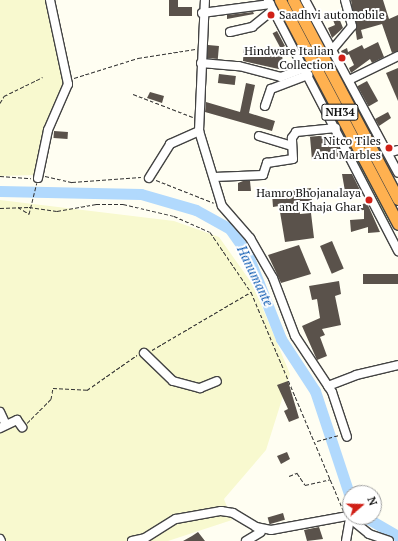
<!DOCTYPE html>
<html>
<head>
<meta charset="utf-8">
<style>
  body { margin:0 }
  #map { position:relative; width:398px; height:541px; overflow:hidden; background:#fffef2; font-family:"PT Serif",serif }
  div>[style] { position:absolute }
  .farmland>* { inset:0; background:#f8f9cf }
  .green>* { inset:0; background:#ceefb7 }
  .river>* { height:11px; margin:-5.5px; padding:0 5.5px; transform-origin:5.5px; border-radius:5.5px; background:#b1d9fd }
  .building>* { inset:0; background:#5a524b; transform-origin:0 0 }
  .path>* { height:1px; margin-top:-0.5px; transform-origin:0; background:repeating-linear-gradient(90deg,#323232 0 4px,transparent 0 6px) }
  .roads { filter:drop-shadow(1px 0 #434343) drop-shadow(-1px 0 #434343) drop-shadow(0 1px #434343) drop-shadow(0 -1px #434343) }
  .minor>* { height:8px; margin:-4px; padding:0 4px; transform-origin:4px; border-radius:4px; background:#fff }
  .highway>* { height:11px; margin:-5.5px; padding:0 5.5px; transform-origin:5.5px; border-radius:5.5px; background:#ffb150 }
  .path-bridge>* { height:1px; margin-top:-0.5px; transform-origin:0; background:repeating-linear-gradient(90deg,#323232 0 4px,transparent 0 6px) }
  .dots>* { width:11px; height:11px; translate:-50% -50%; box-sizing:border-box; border:2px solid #fff; border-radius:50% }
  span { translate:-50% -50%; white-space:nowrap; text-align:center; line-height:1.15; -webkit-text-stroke:4px #fff; paint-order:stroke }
  .shield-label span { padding:1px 3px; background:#fff; border:1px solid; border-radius:3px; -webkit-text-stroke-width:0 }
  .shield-label { font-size:11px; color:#101010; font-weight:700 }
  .poi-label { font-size:12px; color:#101010 }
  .left { translate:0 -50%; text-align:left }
  .right { translate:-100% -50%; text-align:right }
  .water-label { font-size:13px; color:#0a58b1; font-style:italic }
  .north { position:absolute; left:342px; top:485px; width:40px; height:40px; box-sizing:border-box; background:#fff; border:1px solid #9f9f9f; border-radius:50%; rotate:70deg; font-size:11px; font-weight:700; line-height:16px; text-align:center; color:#101010 }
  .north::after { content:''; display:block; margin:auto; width:14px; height:18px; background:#d02017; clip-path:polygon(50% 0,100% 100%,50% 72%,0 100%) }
</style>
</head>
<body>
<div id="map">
  <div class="farmland">
    <div style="clip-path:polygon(0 0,50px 0,66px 87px,36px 175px,0 176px)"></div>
    <div style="clip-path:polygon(0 200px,174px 221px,219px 237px,253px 285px,290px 374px,266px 450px,224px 499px,232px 520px,168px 541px,0 541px)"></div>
  </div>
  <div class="green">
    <div style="clip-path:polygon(271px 0,382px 204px,398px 245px,380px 205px)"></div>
  </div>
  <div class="river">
    <div style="left:0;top:191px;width:141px;rotate:1.2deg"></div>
    <div style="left:141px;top:194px;width:57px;rotate:16.2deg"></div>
    <div style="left:196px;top:210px;width:39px;rotate:29deg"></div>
    <div style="left:230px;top:229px;width:29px;rotate:55deg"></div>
    <div style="left:247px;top:253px;width:92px;rotate:68.4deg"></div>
    <div style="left:281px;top:339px;width:62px;rotate:56.8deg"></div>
    <div style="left:315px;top:391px;width:112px;rotate:71.7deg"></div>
    <div style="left:365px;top:517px;width:38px;rotate:30deg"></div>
  </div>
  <div class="building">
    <div style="clip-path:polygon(169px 0,178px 0,178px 7px,192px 7px,192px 16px,169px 16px)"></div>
    <div style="clip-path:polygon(351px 0,383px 0,389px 19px,398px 15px,398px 51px,392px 53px,382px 24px,361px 30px,363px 38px,357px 40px)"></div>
    <div style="clip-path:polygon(253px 12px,254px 14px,227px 19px,227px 15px)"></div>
    <div style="clip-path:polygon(339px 18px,343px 28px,332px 38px,328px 28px,335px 25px,333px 20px)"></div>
    <div style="left:277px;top:31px;width:17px;height:5px;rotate:62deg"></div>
    <div style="clip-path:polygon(378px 42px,384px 57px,372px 63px,370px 59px,351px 73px,349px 68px,354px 65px,349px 54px,344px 57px,341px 51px,347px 48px,348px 52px,362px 45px,364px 49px)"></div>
    <div style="left:208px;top:45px;width:11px;height:13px;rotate:5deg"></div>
    <div style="clip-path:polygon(244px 47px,282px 51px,283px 70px,243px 61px)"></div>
    <div style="clip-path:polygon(398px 68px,398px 101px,386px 73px)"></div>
    <div style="left:219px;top:74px;width:17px;height:9px;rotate:7deg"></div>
    <div style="left:367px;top:81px;width:23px;height:11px;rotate:61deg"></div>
    <div style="clip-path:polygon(246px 83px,255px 85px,249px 113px,275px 121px,272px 131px,205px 112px,206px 102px,240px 112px)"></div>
    <div style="clip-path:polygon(150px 92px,164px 96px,162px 103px,147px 98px)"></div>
    <div style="clip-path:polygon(388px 112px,391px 118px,379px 126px,375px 119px)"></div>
    <div style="left:54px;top:131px;width:14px;height:7px;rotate:4deg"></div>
    <div style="clip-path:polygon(319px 136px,333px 137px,344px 158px,312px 160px,310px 137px,306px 137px)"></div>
    <div style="clip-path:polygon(342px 174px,352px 174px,363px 196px,346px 197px)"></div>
    <div style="clip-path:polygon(243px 181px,250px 181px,251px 191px,238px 191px,238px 183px)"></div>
    <div style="clip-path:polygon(311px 188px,312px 202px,299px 203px,300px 214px,311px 213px,314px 238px,285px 242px,279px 206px,273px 207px,272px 194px)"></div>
    <div style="clip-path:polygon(367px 203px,380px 232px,368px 233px,368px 227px,351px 232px,350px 220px,364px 219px,364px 210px,350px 211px,349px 207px)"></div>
    <div style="left:332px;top:241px;width:30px;height:13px;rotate:67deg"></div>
    <div style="clip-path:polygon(299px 245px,311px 274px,281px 283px,268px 255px)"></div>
    <div style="left:398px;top:274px;width:10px;height:35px;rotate:90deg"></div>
    <div style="clip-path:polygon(339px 281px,341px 294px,335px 296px,341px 325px,322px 329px,325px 335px,320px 337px,327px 356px,317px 360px,302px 326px,320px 318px,317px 299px,312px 300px,309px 286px)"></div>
    <div style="clip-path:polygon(288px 381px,299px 418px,289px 422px,284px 411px,288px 409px,277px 385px)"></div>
    <div style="clip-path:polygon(287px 452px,290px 459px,281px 464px,277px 456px)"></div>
    <div style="left:283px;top:513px;width:7px;height:16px;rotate:74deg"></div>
    <div style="clip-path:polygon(319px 527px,323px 539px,307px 541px,304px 530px)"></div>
    <div style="clip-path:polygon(198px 532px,205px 541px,183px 541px,192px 536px)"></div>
  </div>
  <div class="path">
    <div style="left:74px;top:78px;width:67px;rotate:-17.4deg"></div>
    <div style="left:138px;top:58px;width:58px;rotate:-9deg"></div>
    <div style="left:133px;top:94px;width:64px;rotate:21deg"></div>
    <div style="left:0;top:103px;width:8px;rotate:-60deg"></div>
    <div style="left:4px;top:96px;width:43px;rotate:-26deg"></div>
    <div style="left:0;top:176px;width:31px;rotate:4deg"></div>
    <div style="left:45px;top:176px;width:28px;rotate:13deg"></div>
    <div style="left:72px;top:182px;width:69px;rotate:-4.1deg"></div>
    <div style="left:156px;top:180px;width:62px;rotate:21.6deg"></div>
    <div style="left:18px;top:207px;width:13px;rotate:32deg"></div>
    <div style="left:0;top:208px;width:29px;rotate:-2deg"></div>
    <div style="left:29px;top:207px;width:28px;rotate:8deg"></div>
    <div style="left:57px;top:211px;width:40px;rotate:-10deg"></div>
    <div style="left:96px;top:204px;width:27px"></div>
    <div style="left:123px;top:204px;width:52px;rotate:13.2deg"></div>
    <div style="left:174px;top:216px;width:39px;rotate:24deg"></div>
    <div style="left:210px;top:232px;width:73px;rotate:55.7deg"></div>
    <div style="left:251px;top:292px;width:237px;rotate:67.1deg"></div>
    <div style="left:152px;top:350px;width:115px;rotate:-30.4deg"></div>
    <div style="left:27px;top:423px;width:34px;rotate:-45deg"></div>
    <div style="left:51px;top:399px;width:11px;rotate:-80deg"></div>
    <div style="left:53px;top:388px;width:34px;rotate:3deg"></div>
    <div style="left:87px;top:390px;width:61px;rotate:-35deg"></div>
    <div style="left:317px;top:441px;width:23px;rotate:-15deg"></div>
    <div style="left:289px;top:476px;width:9px;rotate:-21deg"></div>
    <div style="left:297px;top:473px;width:14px;rotate:56deg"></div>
    <div style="left:305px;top:485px;width:26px;rotate:-13deg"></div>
  </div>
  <div class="roads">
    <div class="minor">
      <div style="left:268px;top:0;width:283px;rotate:62.6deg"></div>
      <div style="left:305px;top:0;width:196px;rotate:61.7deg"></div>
      <div style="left:202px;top:13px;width:69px;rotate:-7.5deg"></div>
      <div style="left:230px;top:32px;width:23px;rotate:-13deg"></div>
      <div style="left:252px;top:27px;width:27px;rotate:-39deg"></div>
      <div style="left:332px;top:50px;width:31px;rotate:-50deg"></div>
      <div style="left:352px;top:26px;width:27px;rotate:-105deg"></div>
      <div style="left:201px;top:63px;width:38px;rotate:5deg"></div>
      <div style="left:239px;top:66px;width:43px;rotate:14.7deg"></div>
      <div style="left:281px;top:77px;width:25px;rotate:-21deg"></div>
      <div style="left:349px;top:80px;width:55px;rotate:-26.1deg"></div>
      <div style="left:265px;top:106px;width:18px;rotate:-71deg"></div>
      <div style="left:271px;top:89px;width:40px;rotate:-21deg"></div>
      <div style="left:199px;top:131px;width:78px;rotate:73deg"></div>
      <div style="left:222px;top:206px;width:43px;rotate:48.8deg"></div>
      <div style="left:250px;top:238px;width:46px;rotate:60.1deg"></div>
      <div style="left:273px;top:278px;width:62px;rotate:69.2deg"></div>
      <div style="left:295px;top:336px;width:67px;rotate:56.5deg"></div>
      <div style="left:332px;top:392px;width:47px;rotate:71.6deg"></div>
      <div style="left:259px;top:136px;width:34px;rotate:17deg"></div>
      <div style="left:388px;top:153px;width:10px;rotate:-17deg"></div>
      <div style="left:214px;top:177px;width:49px;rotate:-2.3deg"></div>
      <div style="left:263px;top:175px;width:13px;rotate:-72deg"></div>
      <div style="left:267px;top:163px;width:26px;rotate:-9deg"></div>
      <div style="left:293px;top:159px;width:21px;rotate:-93deg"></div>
      <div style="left:292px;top:138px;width:7px;rotate:-56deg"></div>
      <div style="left:296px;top:132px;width:40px;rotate:-5.7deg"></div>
      <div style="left:38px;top:178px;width:49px;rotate:-78.2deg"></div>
      <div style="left:48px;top:130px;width:50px;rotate:-66.5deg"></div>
      <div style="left:68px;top:84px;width:86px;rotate:-102.1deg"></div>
      <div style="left:149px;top:178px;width:40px;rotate:-58deg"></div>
      <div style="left:170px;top:144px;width:32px;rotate:-24deg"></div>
      <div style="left:199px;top:131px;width:131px;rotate:-87.4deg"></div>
      <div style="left:144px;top:353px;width:40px;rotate:44deg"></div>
      <div style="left:173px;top:381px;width:28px;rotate:15deg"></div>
      <div style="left:200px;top:388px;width:18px;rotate:-22deg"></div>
      <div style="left:328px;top:386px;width:30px;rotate:-21deg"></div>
      <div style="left:356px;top:375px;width:43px;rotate:-13.4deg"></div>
      <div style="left:0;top:412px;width:14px;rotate:65deg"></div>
      <div style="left:0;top:428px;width:19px;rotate:-25deg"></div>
      <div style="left:17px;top:420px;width:9px;rotate:54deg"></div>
      <div style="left:0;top:539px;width:2px;rotate:63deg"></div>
      <div style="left:132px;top:541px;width:13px;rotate:-13deg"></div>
      <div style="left:145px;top:538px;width:36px;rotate:-32deg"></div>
      <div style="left:176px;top:519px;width:46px;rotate:-10.1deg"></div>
      <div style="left:221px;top:511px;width:12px;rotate:9deg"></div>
      <div style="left:233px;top:513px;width:27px;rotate:31deg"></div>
      <div style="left:256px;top:527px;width:15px;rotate:11deg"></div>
      <div style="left:271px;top:530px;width:77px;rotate:-10.4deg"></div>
      <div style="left:347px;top:516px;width:28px;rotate:39deg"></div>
      <div style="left:369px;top:534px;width:21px;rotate:19deg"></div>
      <div style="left:246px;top:541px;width:17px;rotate:-31deg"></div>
      <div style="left:346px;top:541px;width:23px;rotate:-80deg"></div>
    </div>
    <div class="highway">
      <div style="left:280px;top:0;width:253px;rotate:62.2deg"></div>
      <div style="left:293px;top:0;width:225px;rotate:62.2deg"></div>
    </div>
  </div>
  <div class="path-bridge">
    <div style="left:29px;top:214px;width:32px;rotate:-76deg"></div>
  </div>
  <div class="dots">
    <div style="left:271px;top:15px;background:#d02017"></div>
    <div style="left:342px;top:58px;background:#d02017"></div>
    <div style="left:389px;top:148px;background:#d02017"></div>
    <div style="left:369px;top:200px;background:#d02017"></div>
  </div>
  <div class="shield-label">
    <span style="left:340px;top:112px">NH34</span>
  </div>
  <div class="poi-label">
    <span class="left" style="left:279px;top:15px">Saadhvi automobile</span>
    <span class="right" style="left:334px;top:58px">Hindware Italian<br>Collection</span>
    <span class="right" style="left:381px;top:148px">Nitco Tiles<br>And Marbles</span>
    <span class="right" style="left:361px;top:200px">Hamro Bhojanalaya<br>and Khaja Ghar</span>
  </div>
  <div class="water-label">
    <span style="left:255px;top:276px;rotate:64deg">Hanumante</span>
  </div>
  <div class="north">N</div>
</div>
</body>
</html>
